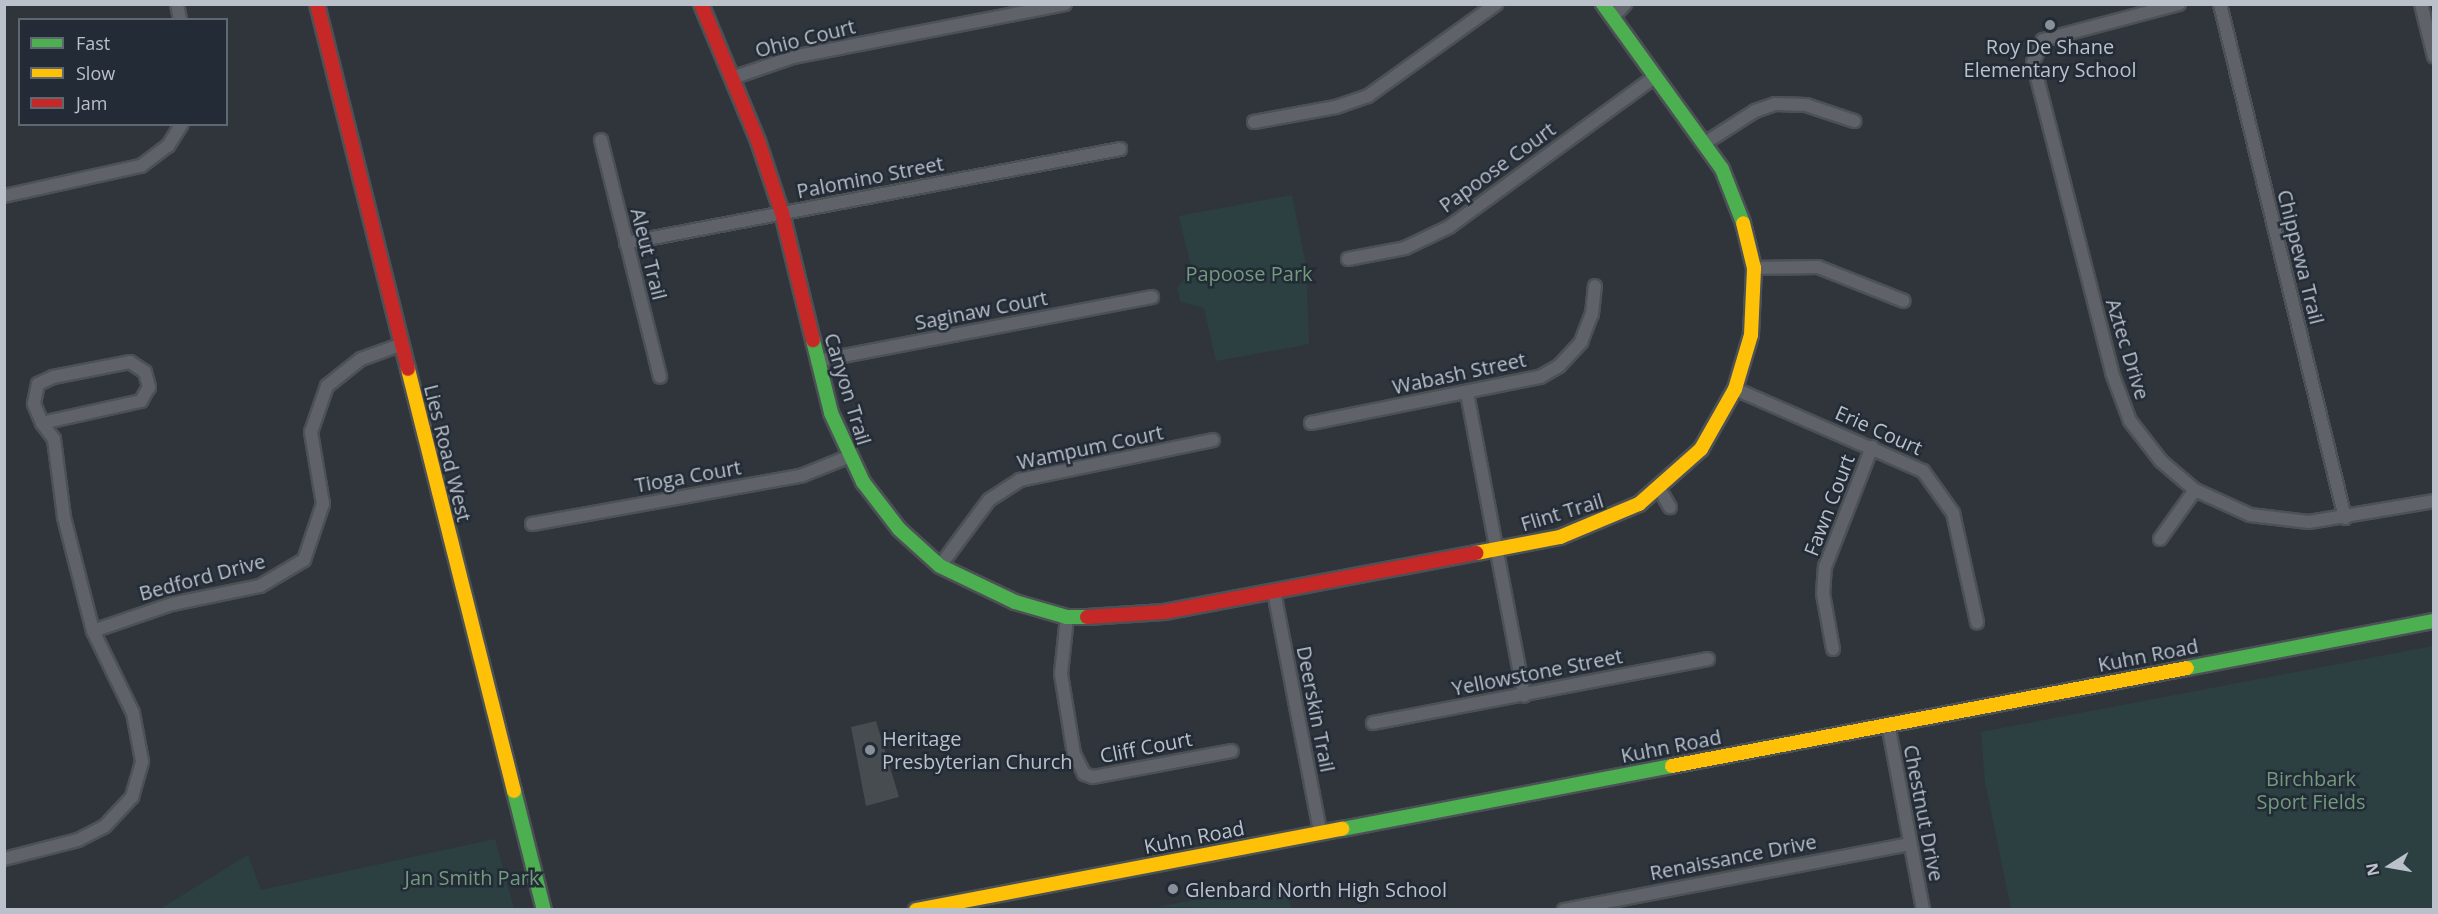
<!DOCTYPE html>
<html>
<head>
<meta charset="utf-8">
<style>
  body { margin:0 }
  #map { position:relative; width:2438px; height:914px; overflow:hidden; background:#2f353b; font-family:"Open Sans",sans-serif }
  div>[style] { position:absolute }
  .green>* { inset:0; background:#2c4042 }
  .building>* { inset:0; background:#474c51 }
  .roads { filter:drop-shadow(2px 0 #4c5156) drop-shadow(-2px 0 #4c5156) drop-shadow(0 2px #4c5156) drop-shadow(0 -2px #4c5156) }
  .street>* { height:12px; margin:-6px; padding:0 6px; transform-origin:6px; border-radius:6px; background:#5f6369 }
  .fast>* { height:14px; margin:-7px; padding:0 7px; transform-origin:7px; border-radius:7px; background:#4caf50 }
  .slow>* { height:14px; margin:-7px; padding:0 7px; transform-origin:7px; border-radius:7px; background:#ffc107 }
  .jam>* { height:14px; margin:-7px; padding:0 7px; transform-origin:7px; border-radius:7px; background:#c62828 }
  .dots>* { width:16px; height:16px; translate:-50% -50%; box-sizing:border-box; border:3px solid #222b36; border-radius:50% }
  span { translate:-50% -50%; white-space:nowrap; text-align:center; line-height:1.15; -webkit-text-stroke:5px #222b36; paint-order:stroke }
  .street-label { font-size:20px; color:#bac1cb }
  .poi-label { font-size:20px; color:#bac1cb }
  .left { translate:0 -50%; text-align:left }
  .park-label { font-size:20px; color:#739a7c }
  .frame { position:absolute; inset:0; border:6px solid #bac1cb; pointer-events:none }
  .legend { position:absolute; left:18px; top:18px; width:210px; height:108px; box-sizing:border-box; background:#222b36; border:2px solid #5f6772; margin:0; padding:8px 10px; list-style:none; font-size:18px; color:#bac1cb }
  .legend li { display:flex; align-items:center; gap:12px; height:30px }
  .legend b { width:30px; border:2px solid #5f6772 }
  .north { position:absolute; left:2360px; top:836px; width:60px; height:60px; -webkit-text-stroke:4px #222b36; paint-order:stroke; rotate:259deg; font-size:16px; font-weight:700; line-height:24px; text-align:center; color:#bac1cb }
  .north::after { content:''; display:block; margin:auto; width:21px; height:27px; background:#bac1cb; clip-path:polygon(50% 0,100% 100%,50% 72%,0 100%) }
</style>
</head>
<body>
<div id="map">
  <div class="green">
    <div style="clip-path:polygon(1292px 195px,1306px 266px,1309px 344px,1216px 361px,1204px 308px,1181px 302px,1177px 288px,1192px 270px,1179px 216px)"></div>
    <div style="clip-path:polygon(2433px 646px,2433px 909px,2011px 909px,1985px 781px,1981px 732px)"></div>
    <div style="clip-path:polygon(495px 839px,514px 909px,160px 909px,248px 855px,261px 890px)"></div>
    <div style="clip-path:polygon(1270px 885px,1288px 896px,1291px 909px,1158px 907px)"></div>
  </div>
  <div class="building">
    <div style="clip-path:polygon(876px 721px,899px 797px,866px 806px,851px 727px)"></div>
  </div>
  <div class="roads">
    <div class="street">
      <div style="left:177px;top:4px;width:16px;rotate:79deg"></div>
      <div style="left:2179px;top:4px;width:141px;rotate:165.2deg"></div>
      <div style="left:2043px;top:40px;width:24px;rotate:114deg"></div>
      <div style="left:2033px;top:62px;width:321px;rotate:75.7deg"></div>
      <div style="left:2112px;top:373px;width:51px;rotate:69.4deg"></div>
      <div style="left:2130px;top:421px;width:51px;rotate:52.2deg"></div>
      <div style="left:2161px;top:461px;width:45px;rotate:40.5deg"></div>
      <div style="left:2195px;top:490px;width:60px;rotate:24.4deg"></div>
      <div style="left:2250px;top:515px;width:59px;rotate:6.8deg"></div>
      <div style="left:2309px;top:522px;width:127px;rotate:-9.5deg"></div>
      <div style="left:2220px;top:4px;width:529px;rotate:76.33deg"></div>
      <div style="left:2421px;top:4px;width:54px;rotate:76deg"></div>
      <div style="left:1613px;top:17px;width:18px;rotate:-47deg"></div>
      <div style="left:732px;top:78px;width:65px;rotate:-19deg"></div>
      <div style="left:793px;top:57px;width:277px;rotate:-11deg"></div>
      <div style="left:1254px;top:122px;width:83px;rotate:-10.4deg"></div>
      <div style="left:1336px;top:107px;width:34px;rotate:-19deg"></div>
      <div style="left:1368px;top:96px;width:158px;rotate:-35.7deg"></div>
      <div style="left:601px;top:140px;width:244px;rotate:76deg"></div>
      <div style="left:1705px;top:143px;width:59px;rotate:-32.6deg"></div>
      <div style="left:1755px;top:111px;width:21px;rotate:-19deg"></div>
      <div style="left:1775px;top:104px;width:31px;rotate:2deg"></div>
      <div style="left:1806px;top:105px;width:51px;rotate:18.4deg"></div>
      <div style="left:4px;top:196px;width:140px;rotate:-12.4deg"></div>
      <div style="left:141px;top:166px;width:34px;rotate:-37deg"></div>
      <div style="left:168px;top:146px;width:26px;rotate:-58deg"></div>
      <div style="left:626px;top:243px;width:503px;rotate:-10.77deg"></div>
      <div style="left:1348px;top:259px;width:58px;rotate:-10.9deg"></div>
      <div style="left:1405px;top:248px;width:49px;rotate:-25.5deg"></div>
      <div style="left:1449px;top:227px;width:256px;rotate:-36.1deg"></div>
      <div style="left:1754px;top:268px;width:64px;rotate:-0.9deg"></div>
      <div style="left:1818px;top:267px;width:92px;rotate:21.6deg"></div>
      <div style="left:817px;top:361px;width:341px;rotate:-10.8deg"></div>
      <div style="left:1735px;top:389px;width:205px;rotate:23.6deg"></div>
      <div style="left:1923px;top:471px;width:52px;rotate:54.5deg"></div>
      <div style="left:1953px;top:513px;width:112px;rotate:77.6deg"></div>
      <div style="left:1467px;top:393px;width:308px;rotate:79.3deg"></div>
      <div style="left:1311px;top:423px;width:234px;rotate:-11.4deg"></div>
      <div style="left:1540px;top:377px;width:22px;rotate:-30deg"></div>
      <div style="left:1559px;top:366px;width:33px;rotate:-47deg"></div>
      <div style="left:1581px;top:342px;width:30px;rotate:-69deg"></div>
      <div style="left:1592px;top:314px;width:28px;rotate:-84deg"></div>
      <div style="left:1660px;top:490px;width:20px;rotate:60deg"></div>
      <div style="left:532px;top:524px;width:275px;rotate:-10.2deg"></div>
      <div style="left:803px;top:475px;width:48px;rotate:-21.8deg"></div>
      <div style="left:2160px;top:539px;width:60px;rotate:-54.5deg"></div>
      <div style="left:940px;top:566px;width:82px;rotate:-53.4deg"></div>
      <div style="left:989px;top:500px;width:37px;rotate:-33deg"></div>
      <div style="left:1020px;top:480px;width:197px;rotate:-11.7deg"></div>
      <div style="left:1274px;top:592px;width:244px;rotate:79.1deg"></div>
      <div style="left:1067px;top:617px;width:57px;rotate:96deg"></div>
      <div style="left:1061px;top:674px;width:81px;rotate:80.8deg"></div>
      <div style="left:1074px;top:754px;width:22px;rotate:63deg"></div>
      <div style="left:1084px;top:774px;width:9px;rotate:18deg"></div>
      <div style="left:1093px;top:777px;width:141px;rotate:-10.6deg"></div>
      <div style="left:93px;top:631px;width:83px;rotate:-18.9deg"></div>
      <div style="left:172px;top:604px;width:90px;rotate:-11.6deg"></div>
      <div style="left:260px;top:586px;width:51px;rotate:-30.6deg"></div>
      <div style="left:304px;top:560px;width:59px;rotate:-71.3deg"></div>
      <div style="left:323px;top:504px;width:73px;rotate:-99.5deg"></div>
      <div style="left:311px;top:432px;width:49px;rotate:-70.8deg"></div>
      <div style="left:327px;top:386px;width:43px;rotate:-38.5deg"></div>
      <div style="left:361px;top:359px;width:41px;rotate:-19.7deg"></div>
      <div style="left:1833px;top:649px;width:56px;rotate:-100.3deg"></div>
      <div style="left:1823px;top:594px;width:27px;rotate:-86deg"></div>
      <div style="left:1825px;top:567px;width:129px;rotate:-68.6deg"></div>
      <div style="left:1373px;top:723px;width:341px;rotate:-10.8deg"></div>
      <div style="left:1888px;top:724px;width:189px;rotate:79.3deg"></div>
      <div style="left:4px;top:859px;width:76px;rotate:-14.4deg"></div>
      <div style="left:78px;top:840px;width:30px;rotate:-27deg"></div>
      <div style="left:105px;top:826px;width:40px;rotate:-47deg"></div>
      <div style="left:132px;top:797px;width:37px;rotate:-74deg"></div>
      <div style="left:142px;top:761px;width:49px;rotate:-100.6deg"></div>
      <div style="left:133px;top:713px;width:91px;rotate:-116deg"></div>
      <div style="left:93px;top:631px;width:118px;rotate:-104.3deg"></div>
      <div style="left:64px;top:517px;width:79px;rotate:-97.3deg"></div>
      <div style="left:54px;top:439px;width:20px;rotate:-127deg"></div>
      <div style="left:42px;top:423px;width:21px;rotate:-113deg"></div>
      <div style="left:34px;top:404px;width:20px;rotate:-79deg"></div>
      <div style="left:38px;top:384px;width:17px;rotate:-25deg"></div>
      <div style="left:53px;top:377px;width:78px;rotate:-11deg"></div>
      <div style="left:130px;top:362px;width:18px;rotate:34deg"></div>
      <div style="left:145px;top:372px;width:16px;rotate:75deg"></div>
      <div style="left:149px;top:387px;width:16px;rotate:120deg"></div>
      <div style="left:141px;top:401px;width:101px;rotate:167.5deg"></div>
      <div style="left:1564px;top:910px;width:352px;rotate:-10.8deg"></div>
    </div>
    <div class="fast">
      <div style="left:1603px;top:4px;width:203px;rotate:54.2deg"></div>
      <div style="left:1722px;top:169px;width:58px;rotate:68.7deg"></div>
      <div style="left:813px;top:340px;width:75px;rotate:76.1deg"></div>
      <div style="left:831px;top:413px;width:76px;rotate:65.1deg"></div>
      <div style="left:863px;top:482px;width:59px;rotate:52.5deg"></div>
      <div style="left:899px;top:529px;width:55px;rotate:42.1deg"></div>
      <div style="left:940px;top:566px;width:83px;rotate:25.6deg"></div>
      <div style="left:1015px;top:602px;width:54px;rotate:16.1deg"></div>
      <div style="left:1067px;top:617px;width:20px"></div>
      <div style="left:2187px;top:668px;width:251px;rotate:-10.8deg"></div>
      <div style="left:514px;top:791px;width:123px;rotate:75.9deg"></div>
      <div style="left:1342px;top:829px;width:336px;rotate:-10.8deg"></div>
    </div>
    <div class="slow">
      <div style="left:408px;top:369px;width:435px;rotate:75.9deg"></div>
      <div style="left:1476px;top:553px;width:86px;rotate:-10.8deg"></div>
      <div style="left:1560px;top:537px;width:86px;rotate:-22.7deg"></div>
      <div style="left:1639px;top:504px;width:83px;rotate:-41.6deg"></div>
      <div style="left:1701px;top:449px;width:69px;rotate:-60.5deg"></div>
      <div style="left:1735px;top:389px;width:56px;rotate:-73.5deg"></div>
      <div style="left:1751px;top:335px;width:67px;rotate:-87.4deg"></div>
      <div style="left:1754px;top:268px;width:46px;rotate:-103.7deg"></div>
      <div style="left:1672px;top:766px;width:524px;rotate:-10.77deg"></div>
      <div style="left:916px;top:910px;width:434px;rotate:-10.8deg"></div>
    </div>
    <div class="jam">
      <div style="left:317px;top:4px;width:376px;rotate:76deg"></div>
      <div style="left:701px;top:4px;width:148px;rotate:67.4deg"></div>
      <div style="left:758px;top:141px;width:76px;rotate:71.6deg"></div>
      <div style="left:782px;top:213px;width:131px;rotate:76.3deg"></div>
      <div style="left:1087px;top:617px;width:77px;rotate:-3.7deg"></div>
      <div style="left:1164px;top:612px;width:318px;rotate:-10.7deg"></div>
    </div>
  </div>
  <div class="dots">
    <div style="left:2050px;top:25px;background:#899099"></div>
    <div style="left:870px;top:750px;background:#899099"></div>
    <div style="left:1173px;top:889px;background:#899099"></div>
  </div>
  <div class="street-label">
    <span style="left:805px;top:38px;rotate:-14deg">Ohio Court</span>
    <span style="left:1497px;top:167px;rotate:-36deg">Papoose Court</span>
    <span style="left:870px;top:177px;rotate:-11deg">Palomino Street</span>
    <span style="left:649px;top:254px;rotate:76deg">Aleut Trail</span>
    <span style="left:2301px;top:257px;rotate:76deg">Chippewa Trail</span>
    <span style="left:981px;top:310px;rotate:-11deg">Saginaw Court</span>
    <span style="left:2128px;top:349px;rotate:73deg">Aztec Drive</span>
    <span style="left:1459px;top:373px;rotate:-12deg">Wabash Street</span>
    <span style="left:848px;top:389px;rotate:73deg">Canyon Trail</span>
    <span style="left:1879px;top:430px;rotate:24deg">Erie Court</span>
    <span style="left:1090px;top:447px;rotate:-12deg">Wampum Court</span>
    <span style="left:448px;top:453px;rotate:76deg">Lies Road West</span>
    <span style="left:688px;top:476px;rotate:-10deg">Tioga Court</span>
    <span style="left:1829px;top:505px;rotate:-69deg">Fawn Court</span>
    <span style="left:1562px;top:512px;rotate:-17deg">Flint Trail</span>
    <span style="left:202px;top:577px;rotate:-15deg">Bedford Drive</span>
    <span style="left:2148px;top:655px;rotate:-11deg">Kuhn Road</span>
    <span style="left:1537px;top:672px;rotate:-11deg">Yellowstone Street</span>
    <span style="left:1316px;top:709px;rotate:79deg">Deerskin Trail</span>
    <span style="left:1671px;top:746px;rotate:-11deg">Kuhn Road</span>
    <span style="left:1146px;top:747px;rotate:-11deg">Cliff Court</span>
    <span style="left:1924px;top:813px;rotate:79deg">Chestnut Drive</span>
    <span style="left:1194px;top:837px;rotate:-11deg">Kuhn Road</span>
    <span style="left:1733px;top:857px;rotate:-11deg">Renaissance Drive</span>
  </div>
  <div class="poi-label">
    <span style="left:2050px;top:58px">Roy De Shane<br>Elementary School</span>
    <span class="left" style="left:882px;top:750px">Heritage<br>Presbyterian Church</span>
    <span class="left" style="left:1185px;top:889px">Glenbard North High School</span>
  </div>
  <div class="park-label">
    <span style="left:1249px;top:273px">Papoose Park</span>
    <span style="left:2311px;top:790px">Birchbark<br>Sport Fields</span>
    <span style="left:472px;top:877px">Jan Smith Park</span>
  </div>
  <div class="frame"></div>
  <ul class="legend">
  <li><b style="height:8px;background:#4caf50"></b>Fast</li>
  <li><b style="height:8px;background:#ffc107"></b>Slow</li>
  <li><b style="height:8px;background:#c62828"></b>Jam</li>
  </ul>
  <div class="north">N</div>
</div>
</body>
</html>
